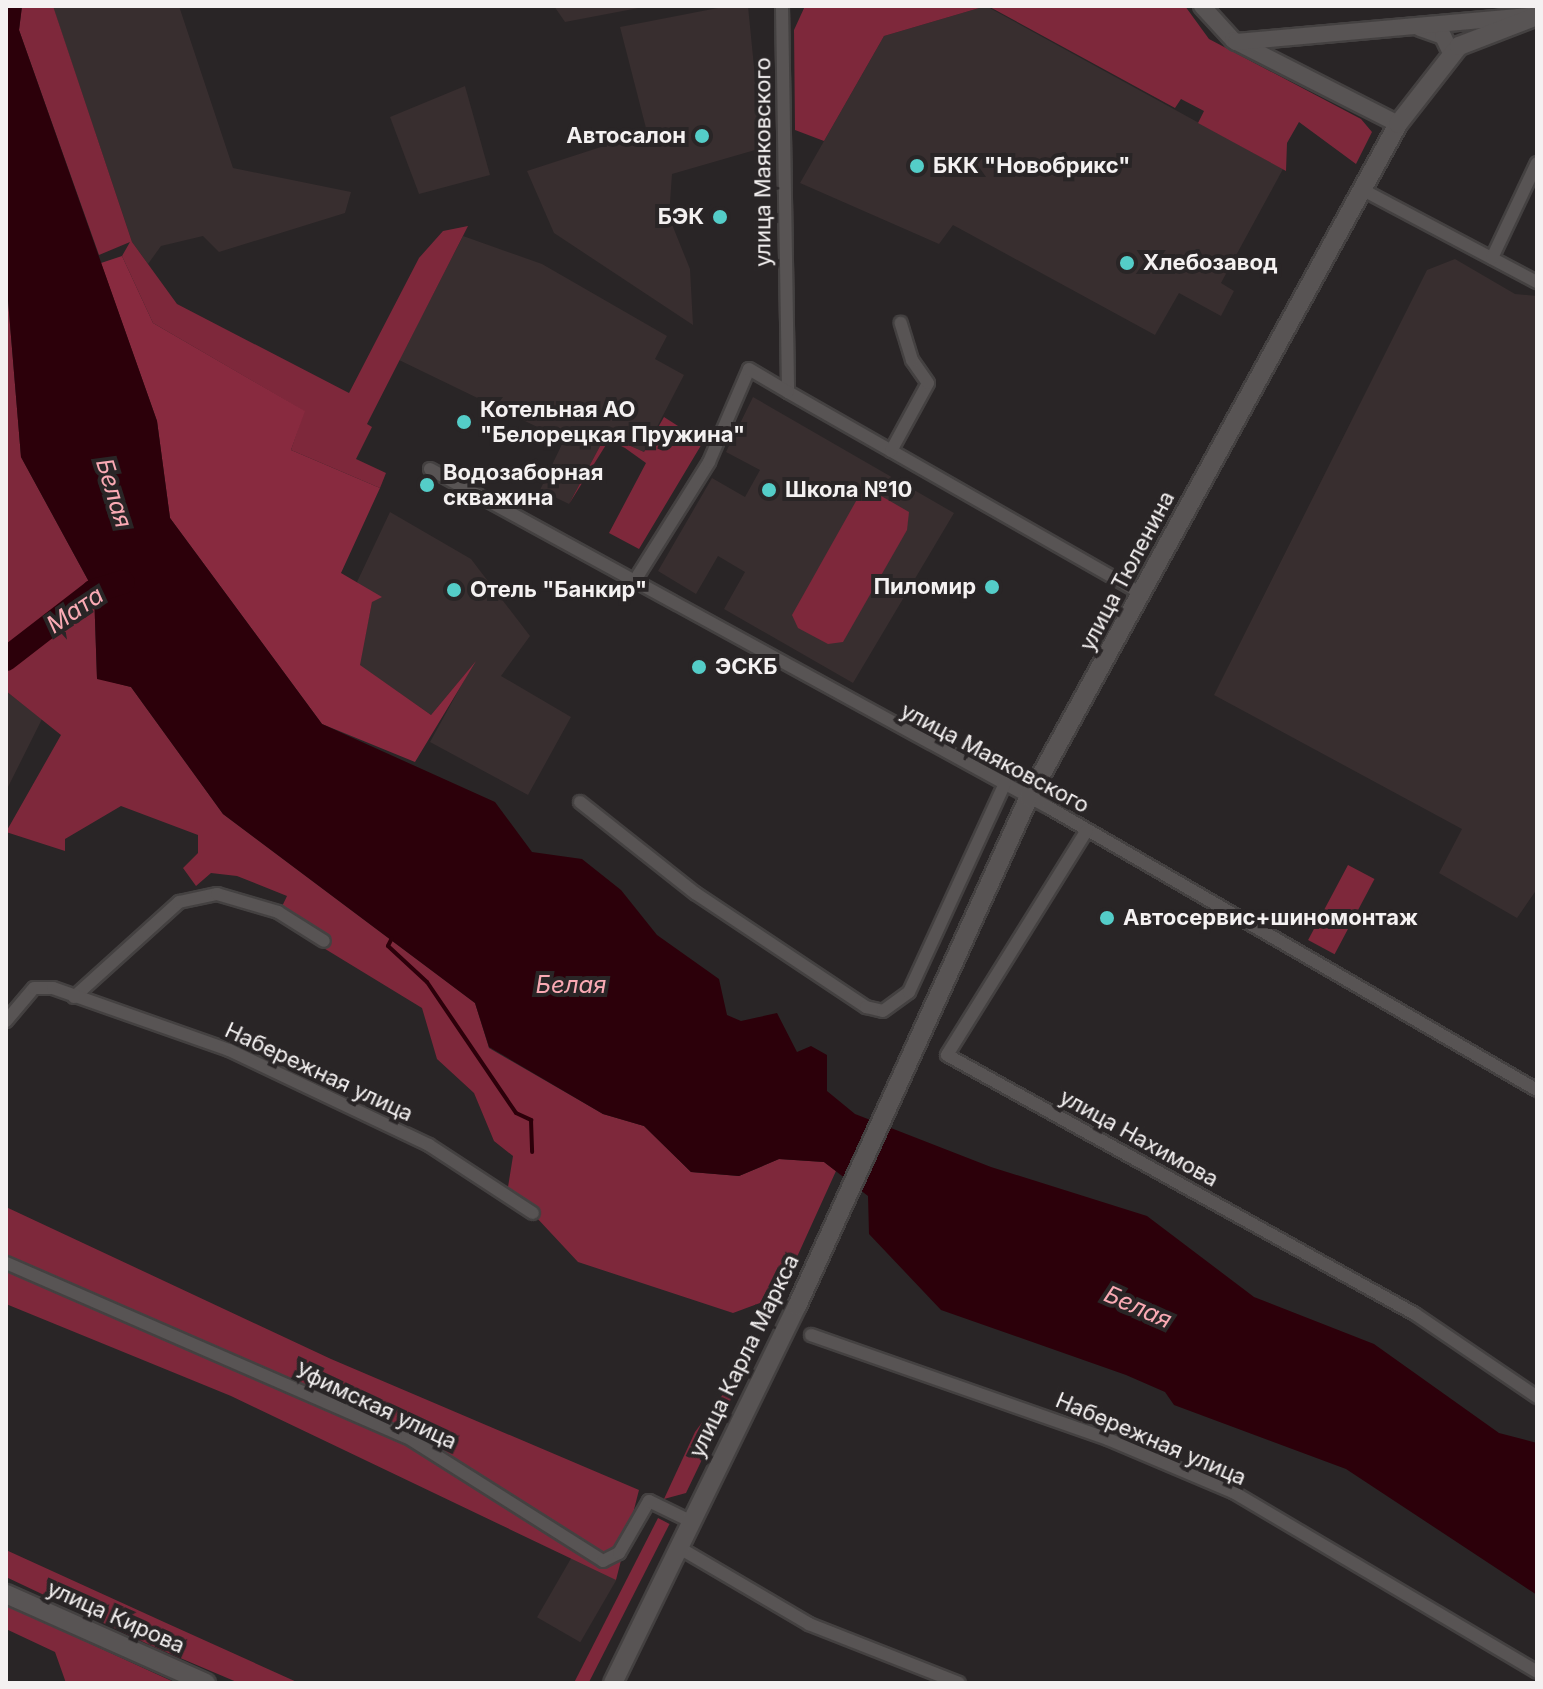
<!DOCTYPE html>
<html>
<head>
<meta charset="utf-8">
<style>
  body { margin:0 }
  #map { position:relative; width:1543px; height:1689px; overflow:hidden; background:#292526; font-family:Inter,sans-serif }
  div>[style] { position:absolute }
  .built>* { inset:0; background:#382e2f; transform-origin:0 0 }
  .green>* { inset:0; background:#7e283b; transform-origin:0 0 }
  .forest>* { inset:0; background:#882a3f }
  .water>* { inset:0; background:#2c000a }
  .stream>* { height:4px; margin:-2px; padding:0 2px; transform-origin:2px; border-radius:2px; background:#2c000a }
  .river>* { height:24px; margin:-12px; padding:0 12px; transform-origin:12px; border-radius:12px; background:#2c000a }
  .roads { filter:drop-shadow(2px 0 #444141) drop-shadow(-2px 0 #444141) drop-shadow(0 2px #444141) drop-shadow(0 -2px #444141) }
  .minor>* { height:12px; margin:-6px; padding:0 6px; transform-origin:6px; border-radius:6px; background:#585454 }
  .tertiary>* { height:16px; margin:-8px; padding:0 8px; transform-origin:8px; border-radius:8px; background:#585454 }
  .secondary>* { height:18px; margin:-9px; padding:0 9px; transform-origin:9px; border-radius:9px; background:#585454 }
  .dots>* { width:22px; height:22px; translate:-50% -50%; box-sizing:border-box; border:4px solid #292526; border-radius:50% }
  span { translate:-50% -50%; white-space:nowrap; text-align:center; line-height:1.15; -webkit-text-stroke:8px #292526; paint-order:stroke }
  .poi-label { font-size:22px; color:#f4f1f1; font-weight:700 }
  .right { translate:-100% -50%; text-align:right }
  .left { translate:0 -50%; text-align:left }
  .street-label { font-size:22px; color:#f4f1f1 }
  .water-label { font-size:24px; color:#faaab4; font-style:italic }
  .frame { position:absolute; inset:0; border:8px solid #f4f1f1; pointer-events:none }
</style>
</head>
<body>
<div id="map">
  <div class="built">
    <div style="clip-path:polygon(179px 6px,233px 168px,351px 192px,345px 213px,219px 252px,203px 236px,161px 246px,148px 264px,132px 242px,53px 7px)"></div>
    <div style="clip-path:polygon(554px 6px,649px 6px,565px 22px)"></div>
    <div style="clip-path:polygon(728px 6px,748px 6px,762px 148px,672px 174px,669px 217px,690px 269px,693px 325px,554px 233px,527px 171px,647px 132px,620px 27px)"></div>
    <div style="clip-path:polygon(986px 6px,1283px 169px,1221px 283px,1234px 291px,1221px 316px,1179px 293px,1155px 335px,953px 225px,939px 244px,800px 183px,884px 36px)"></div>
    <div style="clip-path:polygon(465px 86px,490px 175px,419px 194px,390px 117px)"></div>
    <div style="clip-path:polygon(463px 236px,542px 264px,667px 336px,655px 359px,684px 375px,644px 452px,606px 435px,569px 504px,540px 490px,564px 440px,399px 360px)"></div>
    <div style="clip-path:polygon(1455px 259px,1515px 294px,1537px 296px,1537px 889px,1517px 918px,1439px 873px,1462px 829px,1214px 695px,1427px 270px)"></div>
    <div style="clip-path:polygon(753px 397px,954px 513px,853px 683px,724px 609px,745px 572px,718px 556px,696px 594px,658px 571px,712px 478px,745px 497px,760px 470px,726px 452px)"></div>
    <div style="clip-path:polygon(390px 512px,471px 559px,530px 636px,501px 676px,571px 717px,528px 795px,430px 742px,472px 666px,431px 715px,359px 665px,372px 602px,357px 582px)"></div>
    <div style="clip-path:polygon(6px 691px,42px 719px,6px 791px)"></div>
    <div style="left:573px;top:1555px;width:50px;height:72px;rotate:30deg"></div>
  </div>
  <div class="green">
    <div style="clip-path:polygon(22px 6px,53px 6px,132px 242px,177px 304px,349px 393px,419px 258px,443px 231px,468px 226px,367px 424px,372px 427px,356px 459px,386px 473px,380px 488px,291px 450px,304px 411px,153px 323px,122px 256px,130px 242px,99px 255px,19px 30px)"></div>
    <div style="clip-path:polygon(805px 6px,986px 6px,884px 36px,824px 141px,795px 130px,794px 30px)"></div>
    <div style="clip-path:polygon(988px 6px,1185px 6px,1209px 39px,1361px 119px,1372px 132px,1356px 164px,1299px 122px,1287px 143px,1286px 171px,1198px 123px,1204px 111px,1181px 99px,1175px 108px)"></div>
    <div style="clip-path:polygon(6px 276px,21px 457px,94px 591px,97px 678px,131px 687px,223px 814px,475px 1003px,489px 1048px,603px 1114px,644px 1126px,691px 1172px,739px 1176px,779px 1159px,824px 1162px,836px 1171px,782px 1290px,767px 1290px,760px 1303px,733px 1313px,578px 1262px,508px 1187px,513px 1156px,494px 1141px,474px 1093px,437px 1059px,422px 1008px,276px 919px,287px 896px,237px 876px,211px 873px,196px 886px,183px 868px,198px 853px,198px 835px,121px 806px,65px 839px,65px 851px,6px 832px,61px 735px,6px 691px)"></div>
    <div style="clip-path:polygon(664px 417px,703px 442px,639px 549px,609px 533px,646px 463px,625px 448px,609px 440px,569px 504px,606px 435px,644px 452px)"></div>
    <div style="clip-path:polygon(876px 493px,909px 512px,907px 530px,843px 642px,828px 644px,798px 628px,792px 615px,860px 494px)"></div>
    <div style="left:1348px;top:865px;width:30px;height:85px;rotate:28deg"></div>
    <div style="clip-path:polygon(6px 1207px,331px 1359px,639px 1490px,616px 1580px,231px 1396px,6px 1304px)"></div>
    <div style="clip-path:polygon(752px 1355px,686px 1493px,664px 1499px,695px 1432px)"></div>
    <div style="left:658px;top:1518px;width:13px;height:183px;rotate:27deg"></div>
    <div style="clip-path:polygon(6px 1550px,164px 1622px,299px 1683px,239px 1683px,152px 1646px,6px 1577px)"></div>
    <div style="clip-path:polygon(6px 1605px,176px 1683px,66px 1683px,55px 1652px,6px 1629px)"></div>
  </div>
  <div class="forest">
    <div style="clip-path:polygon(122px 256px,153px 323px,305px 411px,291px 450px,380px 488px,341px 573px,382px 597px,372px 602px,360px 665px,431px 715px,476px 661px,415px 762px,322px 724px,170px 518px,157px 421px,101px 263px)"></div>
  </div>
  <div class="water">
    <div style="clip-path:polygon(6px 6px,22px 6px,19px 30px,157px 421px,170px 518px,322px 724px,495px 802px,532px 852px,582px 859px,621px 890px,657px 935px,719px 979px,727px 1015px,741px 1021px,777px 1013px,797px 1052px,811px 1046px,827px 1055px,827px 1091px,855px 1114px,991px 1167px,1147px 1216px,1254px 1297px,1374px 1344px,1499px 1433px,1537px 1443px,1537px 1595px,1346px 1469px,1174px 1405px,1165px 1392px,1126px 1375px,941px 1310px,869px 1234px,868px 1196px,824px 1162px,779px 1159px,739px 1176px,691px 1172px,644px 1126px,603px 1114px,489px 1047px,475px 1003px,223px 814px,131px 687px,97px 679px,94px 591px,21px 457px,6px 276px)"></div>
  </div>
  <div class="stream">
    <div style="left:392px;top:938px;width:9px;rotate:117deg"></div>
    <div style="left:388px;top:946px;width:53px;rotate:42.7deg"></div>
    <div style="left:427px;top:982px;width:158px;rotate:55.8deg"></div>
    <div style="left:516px;top:1113px;width:17px;rotate:25deg"></div>
    <div style="left:531px;top:1120px;width:32px;rotate:88deg"></div>
  </div>
  <div class="river">
    <div style="left:6px;top:659px;width:111px;rotate:-37.7deg"></div>
    <div style="left:94px;top:591px;width:30px;rotate:-17deg"></div>
  </div>
  <div class="roads">
    <div class="minor">
      <div style="left:782px;top:6px;width:386px;rotate:89.1deg"></div>
      <div style="left:788px;top:392px;width:405px;rotate:29.7deg"></div>
      <div style="left:1363px;top:190px;width:197px;rotate:27.9deg"></div>
      <div style="left:1492px;top:258px;width:105px;rotate:-64.7deg"></div>
      <div style="left:891px;top:451px;width:77px;rotate:-61.4deg"></div>
      <div style="left:928px;top:383px;width:28px;rotate:-125deg"></div>
      <div style="left:912px;top:360px;width:39px;rotate:-107deg"></div>
      <div style="left:430px;top:469px;width:704px;rotate:28.68deg"></div>
      <div style="left:1048px;top:807px;width:565px;rotate:30.06deg"></div>
      <div style="left:637px;top:577px;width:136px;rotate:-57.9deg"></div>
      <div style="left:709px;top:462px;width:101px;rotate:-66.7deg"></div>
      <div style="left:749px;top:369px;width:45px;rotate:30.5deg"></div>
      <div style="left:580px;top:802px;width:147px;rotate:38.4deg"></div>
      <div style="left:695px;top:893px;width:206px;rotate:33.7deg"></div>
      <div style="left:866px;top:1007px;width:17px;rotate:13deg"></div>
      <div style="left:883px;top:1011px;width:32px;rotate:-36deg"></div>
      <div style="left:909px;top:992px;width:230px;rotate:-65.3deg"></div>
      <div style="left:1087px;top:830px;width:265px;rotate:121.9deg"></div>
      <div style="left:947px;top:1055px;width:535px;rotate:28.96deg"></div>
      <div style="left:1415px;top:1314px;width:148px;rotate:34.2deg"></div>
      <div style="left:74px;top:997px;width:142px;rotate:-42.1deg"></div>
      <div style="left:179px;top:902px;width:39px;rotate:-12deg"></div>
      <div style="left:217px;top:894px;width:64px;rotate:16.4deg"></div>
      <div style="left:278px;top:912px;width:54px;rotate:32.2deg"></div>
      <div style="left:6px;top:1021px;width:43px;rotate:-49.7deg"></div>
      <div style="left:34px;top:988px;width:19px"></div>
      <div style="left:53px;top:988px;width:187px;rotate:19.4deg"></div>
      <div style="left:229px;top:1050px;width:221px;rotate:25.4deg"></div>
      <div style="left:429px;top:1145px;width:124px;rotate:33.2deg"></div>
      <div style="left:6px;top:1263px;width:437px;rotate:23.5deg"></div>
      <div style="left:407px;top:1437px;width:232px;rotate:32.3deg"></div>
      <div style="left:603px;top:1561px;width:18px;rotate:-27deg"></div>
      <div style="left:619px;top:1553px;width:60px;rotate:-60deg"></div>
      <div style="left:649px;top:1501px;width:46px;rotate:26deg"></div>
      <div style="left:811px;top:1335px;width:315px;rotate:19.3deg"></div>
      <div style="left:1108px;top:1439px;width:136px;rotate:23deg"></div>
      <div style="left:1233px;top:1492px;width:353px;rotate:30.6deg"></div>
      <div style="left:678px;top:1547px;width:152px;rotate:30.4deg"></div>
      <div style="left:809px;top:1624px;width:161px;rotate:21.5deg"></div>
    </div>
    <div class="tertiary">
      <div style="left:1202px;top:6px;width:46px;rotate:47.6deg"></div>
      <div style="left:1233px;top:40px;width:185px;rotate:27deg"></div>
      <div style="left:1420px;top:28px;width:24px;rotate:19deg"></div>
      <div style="left:1443px;top:36px;width:19px;rotate:65deg"></div>
      <div style="left:1236px;top:42px;width:294px;rotate:-5.1deg"></div>
    </div>
    <div class="secondary">
      <div style="left:6px;top:1594px;width:219px;rotate:24deg"></div>
      <div style="left:613px;top:1683px;width:420px;rotate:-64deg"></div>
      <div style="left:797px;top:1306px;width:559px;rotate:-65.5deg"></div>
      <div style="left:1029px;top:797px;width:768px;rotate:-61.26deg"></div>
      <div style="left:1398px;top:124px;width:99px;rotate:-52deg"></div>
      <div style="left:1459px;top:46px;width:84px;rotate:-21deg"></div>
    </div>
  </div>
  <div class="dots">
    <div style="left:702px;top:136px;background:#54cdc8"></div>
    <div style="left:917px;top:166px;background:#54cdc8"></div>
    <div style="left:720px;top:217px;background:#54cdc8"></div>
    <div style="left:1127px;top:263px;background:#54cdc8"></div>
    <div style="left:464px;top:422px;background:#54cdc8"></div>
    <div style="left:427px;top:485px;background:#54cdc8"></div>
    <div style="left:769px;top:490px;background:#54cdc8"></div>
    <div style="left:992px;top:587px;background:#54cdc8"></div>
    <div style="left:454px;top:590px;background:#54cdc8"></div>
    <div style="left:699px;top:667px;background:#54cdc8"></div>
    <div style="left:1107px;top:918px;background:#54cdc8"></div>
  </div>
  <div class="poi-label">
    <span class="right" style="left:686px;top:136px">Автосалон</span>
    <span class="left" style="left:933px;top:166px">БКК "Новобрикс"</span>
    <span class="right" style="left:704px;top:217px">БЭК</span>
    <span class="left" style="left:1143px;top:263px">Хлебозавод</span>
    <span class="left" style="left:480px;top:422px">Котельная АО<br>"Белорецкая Пружина"</span>
    <span class="left" style="left:443px;top:485px">Водозаборная<br>скважина</span>
    <span class="left" style="left:785px;top:490px">Школа №10</span>
    <span class="right" style="left:976px;top:587px">Пиломир</span>
    <span class="left" style="left:470px;top:590px">Отель "Банкир"</span>
    <span class="left" style="left:715px;top:667px">ЭСКБ</span>
    <span class="left" style="left:1123px;top:918px">Автосервис+шиномонтаж</span>
  </div>
  <div class="street-label">
    <span style="left:763px;top:162px;rotate:-90deg">улица Маяковского</span>
    <span style="left:1127px;top:571px;rotate:-62deg">улица Тюленина</span>
    <span style="left:995px;top:758px;rotate:28deg">улица Маяковского</span>
    <span style="left:319px;top:1072px;rotate:25deg">Набережная улица</span>
    <span style="left:1139px;top:1138px;rotate:29deg">улица Нахимова</span>
    <span style="left:744px;top:1356px;rotate:-64deg">улица Карла Маркса</span>
    <span style="left:376px;top:1406px;rotate:25deg">Уфимская улица</span>
    <span style="left:1151px;top:1439px;rotate:23deg">Набережная улица</span>
    <span style="left:116px;top:1617px;rotate:24deg">улица Кирова</span>
  </div>
  <div class="water-label">
    <span style="left:114px;top:493px;rotate:73deg">Белая</span>
    <span style="left:75px;top:610px;rotate:-34deg">Мата</span>
    <span style="left:571px;top:985px">Белая</span>
    <span style="left:1138px;top:1307px;rotate:24deg">Белая</span>
  </div>
  <div class="frame"></div>
</div>
</body>
</html>
